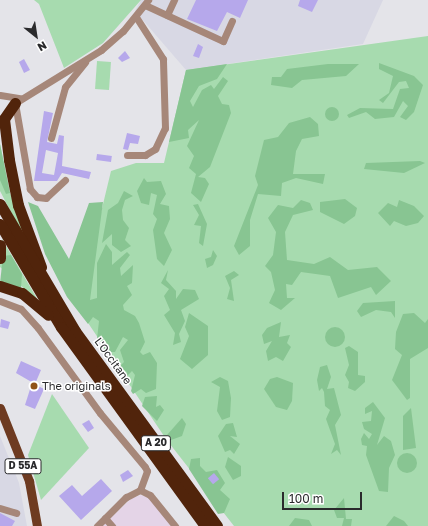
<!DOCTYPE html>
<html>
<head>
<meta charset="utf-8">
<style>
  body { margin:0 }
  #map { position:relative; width:428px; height:526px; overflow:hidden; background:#e4e4e9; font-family:"Golos Text",sans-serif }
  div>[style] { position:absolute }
  .commercial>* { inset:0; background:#e4d4e7 }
  .built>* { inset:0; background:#d8d8e4 }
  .green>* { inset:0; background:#a7dbaf; transform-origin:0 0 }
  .forest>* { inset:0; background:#88c592 }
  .round { border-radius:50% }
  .building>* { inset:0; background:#b6a8eb; transform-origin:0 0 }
  .minor>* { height:7px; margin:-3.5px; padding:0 3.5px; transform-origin:3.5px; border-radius:3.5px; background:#a68779 }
  .major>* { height:9px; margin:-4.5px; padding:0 4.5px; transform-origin:4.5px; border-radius:4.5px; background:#6e3b21 }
  .highway>* { height:11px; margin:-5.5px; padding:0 5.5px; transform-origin:5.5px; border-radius:5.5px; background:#51240b }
  .dots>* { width:11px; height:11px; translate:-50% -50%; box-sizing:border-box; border:2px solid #fff; border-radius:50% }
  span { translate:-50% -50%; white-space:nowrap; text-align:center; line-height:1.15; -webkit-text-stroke:3px #fff; paint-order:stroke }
  .shield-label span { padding:1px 3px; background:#fff; border:1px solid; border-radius:3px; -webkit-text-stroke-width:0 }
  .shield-label { font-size:10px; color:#2a2a2c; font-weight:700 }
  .street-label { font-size:11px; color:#2a2a2c }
  .poi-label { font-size:11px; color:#2a2a2c }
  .left { translate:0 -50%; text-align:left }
  .north { position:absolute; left:16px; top:16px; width:40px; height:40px; -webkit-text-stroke:3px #fff; paint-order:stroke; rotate:150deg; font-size:11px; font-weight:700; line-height:16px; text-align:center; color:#2a2a2c }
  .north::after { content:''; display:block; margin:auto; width:14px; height:18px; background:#2a2a2c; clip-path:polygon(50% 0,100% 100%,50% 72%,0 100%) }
  .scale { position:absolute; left:282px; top:492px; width:80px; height:18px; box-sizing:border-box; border:2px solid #2a2a2c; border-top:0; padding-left:5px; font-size:12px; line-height:14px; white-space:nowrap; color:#2a2a2c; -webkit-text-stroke:3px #fff; paint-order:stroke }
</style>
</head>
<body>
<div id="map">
  <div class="commercial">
    <div style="clip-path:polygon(141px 495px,149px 498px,171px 526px,102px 526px,132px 498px)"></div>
  </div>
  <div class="built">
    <div style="clip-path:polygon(141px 0,383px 0,363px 44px,186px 70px,135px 11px)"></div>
    <div style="clip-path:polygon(0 436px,19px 483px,27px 526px,0 526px)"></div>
  </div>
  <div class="green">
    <div style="clip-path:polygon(34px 0,141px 0,103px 43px,64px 68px,39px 4px)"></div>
    <div style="clip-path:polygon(428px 36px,428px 526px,234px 526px,166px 439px,78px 308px,111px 171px,136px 163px,164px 163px,186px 70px)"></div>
    <div style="left:97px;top:61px;width:14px;height:28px;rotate:4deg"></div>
    <div style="clip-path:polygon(0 144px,10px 193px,31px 250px,0 191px)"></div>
    <div style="clip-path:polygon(2px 239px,39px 302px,0 267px)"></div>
    <div style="clip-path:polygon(52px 394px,89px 448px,41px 500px,28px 455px)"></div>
  </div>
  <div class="forest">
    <div style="clip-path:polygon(379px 63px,414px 76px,423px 85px,414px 112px,406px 120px,400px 117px,408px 106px,403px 101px,394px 117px,375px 119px,366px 112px,349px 118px,347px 115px,360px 108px,393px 109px,400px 89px,409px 88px,406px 81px,399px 82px,383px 103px,379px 100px,389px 93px,393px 76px,379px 69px)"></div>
    <div style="clip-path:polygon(227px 64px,217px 79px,199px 86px,190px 101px,193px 107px,202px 90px,211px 85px,214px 89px,223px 77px,228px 81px,218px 96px,222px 104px,229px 105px,231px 113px,210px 167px,198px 177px,205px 178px,209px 184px,201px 202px,191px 193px,196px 174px,189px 168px,194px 156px,187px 146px,199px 120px,188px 130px,189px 138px,169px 142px,186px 70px)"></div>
    <div style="clip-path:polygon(328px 64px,359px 64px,346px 76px,302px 80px,292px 88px,271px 85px,272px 77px,281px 77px,287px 69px)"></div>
    <div class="round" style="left:325px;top:107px;width:14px;height:14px"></div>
    <div style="clip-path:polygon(310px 117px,318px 124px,319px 136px,302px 139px,296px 151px,293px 174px,325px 174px,323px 184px,296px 178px,282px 183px,281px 196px,258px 194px,250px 220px,250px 246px,239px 255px,234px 246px,258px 185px,255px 176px,264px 140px,278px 137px,289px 123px)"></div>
    <div style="clip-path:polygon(0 144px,10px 193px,6px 194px,0 180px)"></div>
    <div style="clip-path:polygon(420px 161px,425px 163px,404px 173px,364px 169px,366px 163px)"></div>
    <div style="clip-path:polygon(144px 178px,147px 182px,161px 181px,166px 194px,160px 204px,169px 206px,170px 219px,164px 233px,172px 250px,164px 266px,157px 259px,153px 230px,157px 219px,153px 214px,157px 195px,151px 193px,149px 205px,141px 203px,137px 191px)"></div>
    <div style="clip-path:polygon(124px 191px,133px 196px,125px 200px,122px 210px,123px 220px,129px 228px,125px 240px,131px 246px,121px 252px,112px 245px,112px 234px,102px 243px,108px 210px,118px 203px)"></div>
    <div style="clip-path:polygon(345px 199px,357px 208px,355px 216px,344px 224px,320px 212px,320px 202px)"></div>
    <div style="clip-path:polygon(301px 200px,310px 203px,313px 210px,293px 215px,285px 232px,287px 260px,314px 264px,330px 257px,348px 270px,377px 267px,391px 281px,376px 295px,371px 287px,338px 298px,330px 276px,301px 272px,292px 285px,286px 284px,287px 298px,295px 298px,281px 310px,269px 303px,275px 290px,271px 272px,265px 266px,273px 255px,276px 232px,268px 218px,278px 205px,293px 208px)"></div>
    <div style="clip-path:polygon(399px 200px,414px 206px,424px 216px,418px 223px,406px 226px,394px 221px,390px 226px,378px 213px,388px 203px,397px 207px)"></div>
    <div style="clip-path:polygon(28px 202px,38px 206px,69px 259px,89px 203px,103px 202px,90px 300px,97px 298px,97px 263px,106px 244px,112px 252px,112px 265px,127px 252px,130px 255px,120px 268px,121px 276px,133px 265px,132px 283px,127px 286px,132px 295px,123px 305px,124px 310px,135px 316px,139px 323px,145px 342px,140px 352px,143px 355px,150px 352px,157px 363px,156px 389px,146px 393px,141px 389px,133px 394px,131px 391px,135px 375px,132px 371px,126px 377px,127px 372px,118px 368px,124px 362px,120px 350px,128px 340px,123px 337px,115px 352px,105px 352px,102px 340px,97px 339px,99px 321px,93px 317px,88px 324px,67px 297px,45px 254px)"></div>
    <div style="clip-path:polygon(198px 204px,207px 224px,203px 246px,199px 243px,201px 226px,194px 225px,199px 215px,193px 205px)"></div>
    <div style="clip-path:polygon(213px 250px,217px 256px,213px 265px,207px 268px,205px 259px,211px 257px)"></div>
    <div style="clip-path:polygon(11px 255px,22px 274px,21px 288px,0 283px,3px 256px)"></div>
    <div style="clip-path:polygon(168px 270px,166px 280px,176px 291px,176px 299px,183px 289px,195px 290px,199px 299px,181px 310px,185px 321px,179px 334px,181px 342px,173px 345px,175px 333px,164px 315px,170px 310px,164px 296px,169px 289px,161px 283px)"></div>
    <div style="clip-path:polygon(234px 271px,239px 275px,231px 280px,234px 301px,227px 299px,230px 288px,225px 276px)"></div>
    <div style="clip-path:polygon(395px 301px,395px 318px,391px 312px,376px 310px,361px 317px,357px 311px,363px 303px)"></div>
    <div style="clip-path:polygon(189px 313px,208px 326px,208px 355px,192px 369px,180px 359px,189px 336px,185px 327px)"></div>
    <div style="clip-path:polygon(414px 313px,425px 323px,428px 319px,428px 348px,410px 359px,410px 398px,407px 400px,392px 380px,402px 355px,395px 349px,396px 332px,403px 314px)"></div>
    <div style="clip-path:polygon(281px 322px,279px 337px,290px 335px,287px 343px,291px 347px,283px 361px,276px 357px,268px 361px,266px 351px,272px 341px,264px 344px,262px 335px,267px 328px)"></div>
    <div class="round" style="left:325px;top:327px;width:20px;height:20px"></div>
    <div style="clip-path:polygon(349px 346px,358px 352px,358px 375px,365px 376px,365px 382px,355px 391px,348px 388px,349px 382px,345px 375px,349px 365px,345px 348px)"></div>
    <div style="clip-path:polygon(327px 365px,331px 377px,327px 389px,334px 388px,341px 415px,335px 425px,341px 455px,337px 450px,331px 454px,335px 444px,326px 419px,330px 410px,325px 406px,324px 392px,322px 388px,319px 391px,317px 380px,320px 367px)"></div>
    <div style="clip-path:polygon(220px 377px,228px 381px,231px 398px,230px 417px,222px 420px,217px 411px,220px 387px,211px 382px)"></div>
    <div style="clip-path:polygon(277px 377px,293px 383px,292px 401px,287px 410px,276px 407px,264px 389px,270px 379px)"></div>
    <div style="clip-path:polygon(157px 396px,156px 407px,160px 405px,164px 410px,157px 421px,142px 406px,145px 397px)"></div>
    <div style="clip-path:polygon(373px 402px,385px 418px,377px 445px,384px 436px,391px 441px,395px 455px,389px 468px,388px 492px,379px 491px,366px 455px,367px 446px,362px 445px,361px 439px,364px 433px,369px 439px,372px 434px,364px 429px,362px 422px,371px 421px,372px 411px,365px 414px,365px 408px)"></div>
    <div style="clip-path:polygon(411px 408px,416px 448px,403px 450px,403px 416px)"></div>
    <div style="clip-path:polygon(182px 418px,186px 424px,182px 436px,171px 440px,167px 435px)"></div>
    <div style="clip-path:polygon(233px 423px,237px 437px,230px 436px,240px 444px,234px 454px,230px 450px,225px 452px,218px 436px,226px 424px)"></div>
    <div class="round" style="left:397px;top:453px;width:20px;height:20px"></div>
    <div style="clip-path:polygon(228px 457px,241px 466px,241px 476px,233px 480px,225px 467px)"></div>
    <div style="clip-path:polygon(200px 458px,200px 466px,206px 472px,217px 470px,225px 483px,220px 490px,230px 499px,224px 513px,218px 514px,189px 469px,191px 459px)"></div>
    <div style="clip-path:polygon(344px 498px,346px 519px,352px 519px,351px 526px,342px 526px,344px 518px,337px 518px,334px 510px)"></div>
    <div style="clip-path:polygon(394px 516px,404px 521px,408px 526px,386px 526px)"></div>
    <div style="clip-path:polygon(295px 518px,309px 520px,312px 526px,289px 526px)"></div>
  </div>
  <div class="building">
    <div style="clip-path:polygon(196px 0,248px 0,240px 18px,227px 12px,217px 31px,187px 19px)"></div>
    <div style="clip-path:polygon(300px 0,318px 0,312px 12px,298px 6px)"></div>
    <div style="clip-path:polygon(198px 44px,203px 47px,199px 58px,193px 56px)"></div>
    <div style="clip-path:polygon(125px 51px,130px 58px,122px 62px,118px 58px)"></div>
    <div style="clip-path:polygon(24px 59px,30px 70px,24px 73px,19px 62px)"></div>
    <div style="clip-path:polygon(evenodd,44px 111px,53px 113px,47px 142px,57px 144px,59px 135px,64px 136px,62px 166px,91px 172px,89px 179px,62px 173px,57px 181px,34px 181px,44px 111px,46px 150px,58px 153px,54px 175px,42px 173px,46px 150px)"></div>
    <div style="clip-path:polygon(127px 133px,140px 136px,138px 144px,130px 143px,128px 150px,123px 149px)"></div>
    <div style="left:97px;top:154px;width:15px;height:6px;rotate:8deg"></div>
    <div style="clip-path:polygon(1px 319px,10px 322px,8px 329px,0 327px)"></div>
    <div style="clip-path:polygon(21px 361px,41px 370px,35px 384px,16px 373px)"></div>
    <div style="clip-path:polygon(32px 383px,44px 389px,35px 409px,25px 405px)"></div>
    <div style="clip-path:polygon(89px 420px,94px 428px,88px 432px,82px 424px)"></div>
    <div style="clip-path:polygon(128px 470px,133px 476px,123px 482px,120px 475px)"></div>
    <div style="left:214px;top:473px;width:8px;height:8px;rotate:50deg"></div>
    <div style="clip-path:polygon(101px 479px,112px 491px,81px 520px,59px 496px,72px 485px,82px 496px)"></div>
    <div style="clip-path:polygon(0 513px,15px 521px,12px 526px,0 526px)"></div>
  </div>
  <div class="minor">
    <div style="left:145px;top:5px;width:86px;rotate:24.8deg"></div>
    <div style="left:223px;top:41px;width:22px;rotate:-66deg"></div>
    <div style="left:167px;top:15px;width:17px;rotate:-65deg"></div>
    <div style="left:0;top:95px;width:20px;rotate:9deg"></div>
    <div style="left:51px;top:138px;width:53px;rotate:-74.6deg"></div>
    <div style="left:65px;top:87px;width:32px;rotate:-51deg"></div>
    <div style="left:127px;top:155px;width:18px"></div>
    <div style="left:145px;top:155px;width:12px;rotate:-31deg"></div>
    <div style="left:155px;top:149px;width:23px;rotate:-65deg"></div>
    <div style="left:165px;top:128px;width:69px;rotate:-91.7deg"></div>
    <div style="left:163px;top:59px;width:50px;rotate:-122.7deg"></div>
    <div style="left:65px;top:180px;width:26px;rotate:137deg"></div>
    <div style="left:46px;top:198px;width:9px;rotate:-174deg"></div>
    <div style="left:37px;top:197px;width:11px;rotate:-131deg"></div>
    <div style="left:30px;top:189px;width:87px;rotate:-99.9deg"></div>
    <div style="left:15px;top:103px;width:101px;rotate:-31.6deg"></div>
    <div style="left:101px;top:50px;width:29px;rotate:-41deg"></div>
    <div style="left:123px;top:31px;width:40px;rotate:-51deg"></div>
    <div style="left:0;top:301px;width:22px;rotate:21deg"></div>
    <div style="left:21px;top:309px;width:25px;rotate:48deg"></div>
    <div style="left:38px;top:328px;width:105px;rotate:53.9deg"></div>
    <div style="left:100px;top:413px;width:70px;rotate:50.2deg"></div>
    <div style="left:145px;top:467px;width:4px;rotate:63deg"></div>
    <div style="left:147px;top:471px;width:20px;rotate:110deg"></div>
    <div style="left:140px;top:490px;width:16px;rotate:153deg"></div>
    <div style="left:126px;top:497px;width:41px;rotate:135deg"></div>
    <div style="left:140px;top:490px;width:11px;rotate:27deg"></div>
    <div style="left:150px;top:495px;width:40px;rotate:51deg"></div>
    <div style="left:0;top:508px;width:17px;rotate:17deg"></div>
    <div style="left:105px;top:518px;width:11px;rotate:49deg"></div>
  </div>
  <div class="major">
    <div style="left:0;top:408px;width:79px;rotate:68.3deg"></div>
    <div style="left:29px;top:481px;width:46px;rotate:79.9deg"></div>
  </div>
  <div class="highway">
    <div style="left:15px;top:103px;width:19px;rotate:125deg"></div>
    <div style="left:4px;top:119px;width:41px;rotate:83deg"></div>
    <div style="left:9px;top:160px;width:46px;rotate:78.7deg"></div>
    <div style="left:18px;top:205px;width:66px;rotate:69.6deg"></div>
    <div style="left:0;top:204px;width:147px;rotate:59.4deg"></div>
    <div style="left:75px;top:331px;width:241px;rotate:53.9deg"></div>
    <div style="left:0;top:224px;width:120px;rotate:59.4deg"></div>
    <div style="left:61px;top:327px;width:246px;rotate:54.1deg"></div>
    <div style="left:0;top:245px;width:13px;rotate:90deg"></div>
    <div style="left:0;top:286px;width:23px;rotate:18deg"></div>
    <div style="left:22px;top:293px;width:34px;rotate:40deg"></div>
  </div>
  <div class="dots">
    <div style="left:34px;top:386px;background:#905218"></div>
  </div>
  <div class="shield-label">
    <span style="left:156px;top:443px">A 20</span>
    <span style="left:23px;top:466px">D 55A</span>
  </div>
  <div class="street-label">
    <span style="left:113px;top:361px;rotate:54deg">L'Occitane</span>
  </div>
  <div class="poi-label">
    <span class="left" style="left:42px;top:386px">The originals</span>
  </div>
  <div class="north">N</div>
  <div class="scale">100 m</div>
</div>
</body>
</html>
